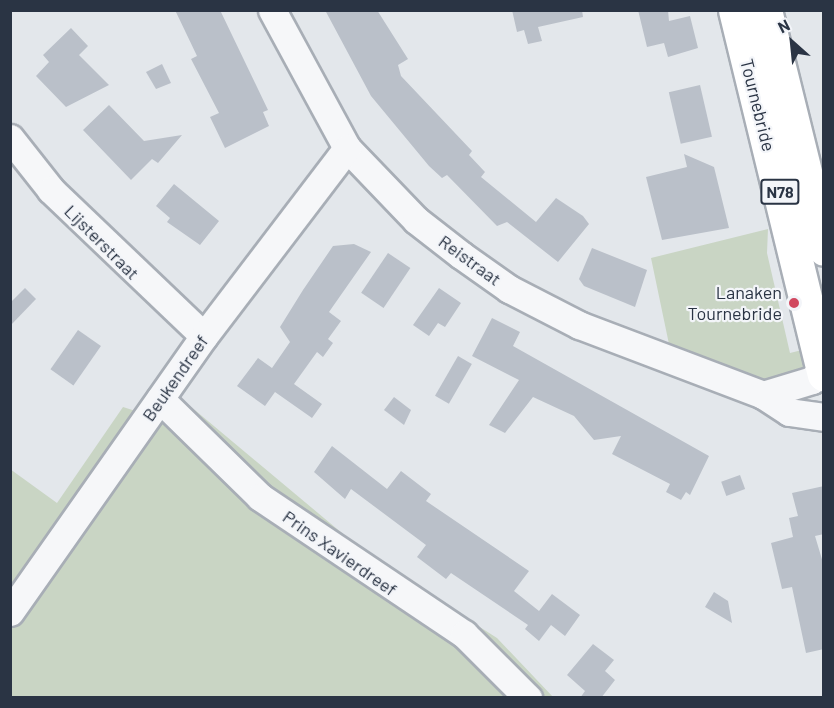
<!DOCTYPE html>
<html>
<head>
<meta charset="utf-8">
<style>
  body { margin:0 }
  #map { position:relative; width:834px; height:708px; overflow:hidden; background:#e3e7eb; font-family:Barlow,sans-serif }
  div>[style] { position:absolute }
  .green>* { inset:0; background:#c9d5c4 }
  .building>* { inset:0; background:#bac0c9; transform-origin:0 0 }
  .roads { filter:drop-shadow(2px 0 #a8aeb6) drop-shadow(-2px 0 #a8aeb6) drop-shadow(0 2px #a8aeb6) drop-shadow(0 -2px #a8aeb6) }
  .minor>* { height:27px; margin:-13.5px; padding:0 13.5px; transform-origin:13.5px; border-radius:13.5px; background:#f6f7f9 }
  .major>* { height:33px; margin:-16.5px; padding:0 16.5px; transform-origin:16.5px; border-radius:16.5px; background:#fff }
  .dots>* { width:16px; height:16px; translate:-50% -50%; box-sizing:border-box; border:3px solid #f3f5f9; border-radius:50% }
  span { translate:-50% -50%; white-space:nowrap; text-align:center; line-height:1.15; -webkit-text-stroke:4.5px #f3f5f9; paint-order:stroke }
  .shield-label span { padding:2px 4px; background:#f3f5f9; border:2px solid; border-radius:4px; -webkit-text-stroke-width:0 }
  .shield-label { font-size:16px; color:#2a3444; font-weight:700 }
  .street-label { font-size:18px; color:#2a3444 }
  .poi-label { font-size:18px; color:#2a3444 }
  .right { translate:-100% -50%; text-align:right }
  .frame { position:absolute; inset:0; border:12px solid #2a3444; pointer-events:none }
  .north { position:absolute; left:762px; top:12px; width:60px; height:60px; -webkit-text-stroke:4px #f3f5f9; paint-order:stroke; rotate:333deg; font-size:16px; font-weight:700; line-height:24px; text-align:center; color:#2a3444 }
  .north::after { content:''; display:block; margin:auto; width:21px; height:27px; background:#2a3444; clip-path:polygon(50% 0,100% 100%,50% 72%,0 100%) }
</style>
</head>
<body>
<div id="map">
  <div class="green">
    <div style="clip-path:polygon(768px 229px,767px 253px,790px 353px,802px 350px,804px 371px,775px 384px,670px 349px,651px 258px)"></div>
    <div style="clip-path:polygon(160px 399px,184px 401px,373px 559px,497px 638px,553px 697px,11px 697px,10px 469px,57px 503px,123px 407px,148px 415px)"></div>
  </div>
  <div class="building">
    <div style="clip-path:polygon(175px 10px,220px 10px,268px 110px,263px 112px,269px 126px,225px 148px,210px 117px,219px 113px,191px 59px,197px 56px)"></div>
    <div style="clip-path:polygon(325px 10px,377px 10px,408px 59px,398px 65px,401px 76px,472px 151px,469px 155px,485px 172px,481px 177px,536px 222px,556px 198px,583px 216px,589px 224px,558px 262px,507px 222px,497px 226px,447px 175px,442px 178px,429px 166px,371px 96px)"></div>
    <div style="clip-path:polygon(512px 10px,582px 10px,583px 17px,538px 27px,542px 41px,528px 44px,524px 30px,517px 32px)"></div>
    <div style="clip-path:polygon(638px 10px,668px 10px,669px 21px,690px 16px,698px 48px,668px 57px,664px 43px,647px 47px)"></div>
    <div style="clip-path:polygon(71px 28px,88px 46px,79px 55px,109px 85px,66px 107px,36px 76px,49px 62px,43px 55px)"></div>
    <div style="clip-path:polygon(162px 64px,171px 83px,156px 89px,146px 72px)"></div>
    <div style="left:700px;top:85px;width:53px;height:32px;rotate:77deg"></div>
    <div style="clip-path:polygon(109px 105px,144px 141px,182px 135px,158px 163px,152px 159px,131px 180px,83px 130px)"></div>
    <div style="clip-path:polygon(684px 154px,714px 167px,729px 228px,662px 240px,646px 177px,687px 167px)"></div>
    <div style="clip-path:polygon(174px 184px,219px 221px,200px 245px,167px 222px,170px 218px,156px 206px)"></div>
    <div style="clip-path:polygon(354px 244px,371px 252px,329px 312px,341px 321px,328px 339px,333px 343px,323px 357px,317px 352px,294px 384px,322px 404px,312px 418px,275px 392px,265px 406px,237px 386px,258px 358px,272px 368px,290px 342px,280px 327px,303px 290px,333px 246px)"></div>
    <div style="clip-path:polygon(592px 248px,647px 270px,635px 307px,584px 286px,579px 279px)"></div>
    <div style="left:388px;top:253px;width:27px;height:48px;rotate:34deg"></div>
    <div style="clip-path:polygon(25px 288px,36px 299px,10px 326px,10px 303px)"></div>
    <div style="clip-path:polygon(439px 288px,461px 303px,445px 327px,438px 323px,429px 336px,413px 325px)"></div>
    <div style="clip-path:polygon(492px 318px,520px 332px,513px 346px,709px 456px,690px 495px,686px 492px,681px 500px,666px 492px,670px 484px,612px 454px,621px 436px,594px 440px,574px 416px,533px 397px,505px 433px,489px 425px,519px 380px,472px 356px)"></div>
    <div style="left:78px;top:330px;width:28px;height:48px;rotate:35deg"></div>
    <div style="left:458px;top:356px;width:16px;height:46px;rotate:30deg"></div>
    <div style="clip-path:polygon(394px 397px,411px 410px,404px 425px,384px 410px)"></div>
    <div style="clip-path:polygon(332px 446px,387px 489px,401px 471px,431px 494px,426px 501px,529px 571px,514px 591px,539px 611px,552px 594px,580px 615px,565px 636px,551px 625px,539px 641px,525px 629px,528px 625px,451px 573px,446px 579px,417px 557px,426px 545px,351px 489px,345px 499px,314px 472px)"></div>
    <div style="left:740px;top:475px;width:15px;height:20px;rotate:70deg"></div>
    <div style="clip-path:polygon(824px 486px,824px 534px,815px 536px,824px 566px,824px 649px,806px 653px,792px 587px,782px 589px,771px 543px,793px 537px,789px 518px,798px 516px,792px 493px)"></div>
    <div style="clip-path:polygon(714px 592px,728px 601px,732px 623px,705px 607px)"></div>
    <div style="clip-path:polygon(593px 644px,614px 660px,605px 671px,615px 680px,601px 698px,580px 698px,585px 691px,567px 675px)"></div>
  </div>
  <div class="roads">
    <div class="minor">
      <div style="left:272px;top:10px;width:157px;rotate:61.5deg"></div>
      <div style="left:347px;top:148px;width:100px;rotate:46.2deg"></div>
      <div style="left:416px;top:220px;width:57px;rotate:37.9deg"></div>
      <div style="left:461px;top:255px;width:59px;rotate:35.3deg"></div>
      <div style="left:509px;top:289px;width:79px;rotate:27.2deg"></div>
      <div style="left:579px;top:325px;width:197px;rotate:20.8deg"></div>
      <div style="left:763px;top:395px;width:31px;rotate:33deg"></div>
      <div style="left:789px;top:412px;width:35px;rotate:8deg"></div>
      <div style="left:10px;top:138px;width:66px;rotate:51.7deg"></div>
      <div style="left:51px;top:190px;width:211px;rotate:43.7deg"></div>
      <div style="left:763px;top:395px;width:51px;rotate:-17deg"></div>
      <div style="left:812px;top:380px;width:15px;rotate:-48deg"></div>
      <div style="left:160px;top:399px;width:140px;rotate:44.4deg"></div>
      <div style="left:260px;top:497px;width:246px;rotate:33.9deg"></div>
      <div style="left:464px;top:634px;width:91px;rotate:45deg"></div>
      <div style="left:10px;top:612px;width:337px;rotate:-54.9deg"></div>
      <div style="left:204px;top:336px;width:236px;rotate:-52.7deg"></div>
    </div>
    <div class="major">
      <div style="left:735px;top:10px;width:375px;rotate:76.3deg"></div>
      <div style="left:765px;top:10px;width:246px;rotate:76.1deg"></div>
    </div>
  </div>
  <div class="dots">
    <div style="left:794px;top:303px;background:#d1485f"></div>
  </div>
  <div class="shield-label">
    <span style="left:780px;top:192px">N78</span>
  </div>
  <div class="street-label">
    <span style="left:758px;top:105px;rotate:76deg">Tournebride</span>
    <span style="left:102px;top:242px;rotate:45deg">Lijsterstraat</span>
    <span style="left:470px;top:260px;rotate:36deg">Reistraat</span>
    <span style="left:175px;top:378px;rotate:-55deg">Beukendreef</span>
    <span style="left:340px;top:553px;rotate:35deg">Prins Xavierdreef</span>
  </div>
  <div class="poi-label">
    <span class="right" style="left:782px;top:303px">Lanaken<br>Tournebride</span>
  </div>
  <div class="frame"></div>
  <div class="north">N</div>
</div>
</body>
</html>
